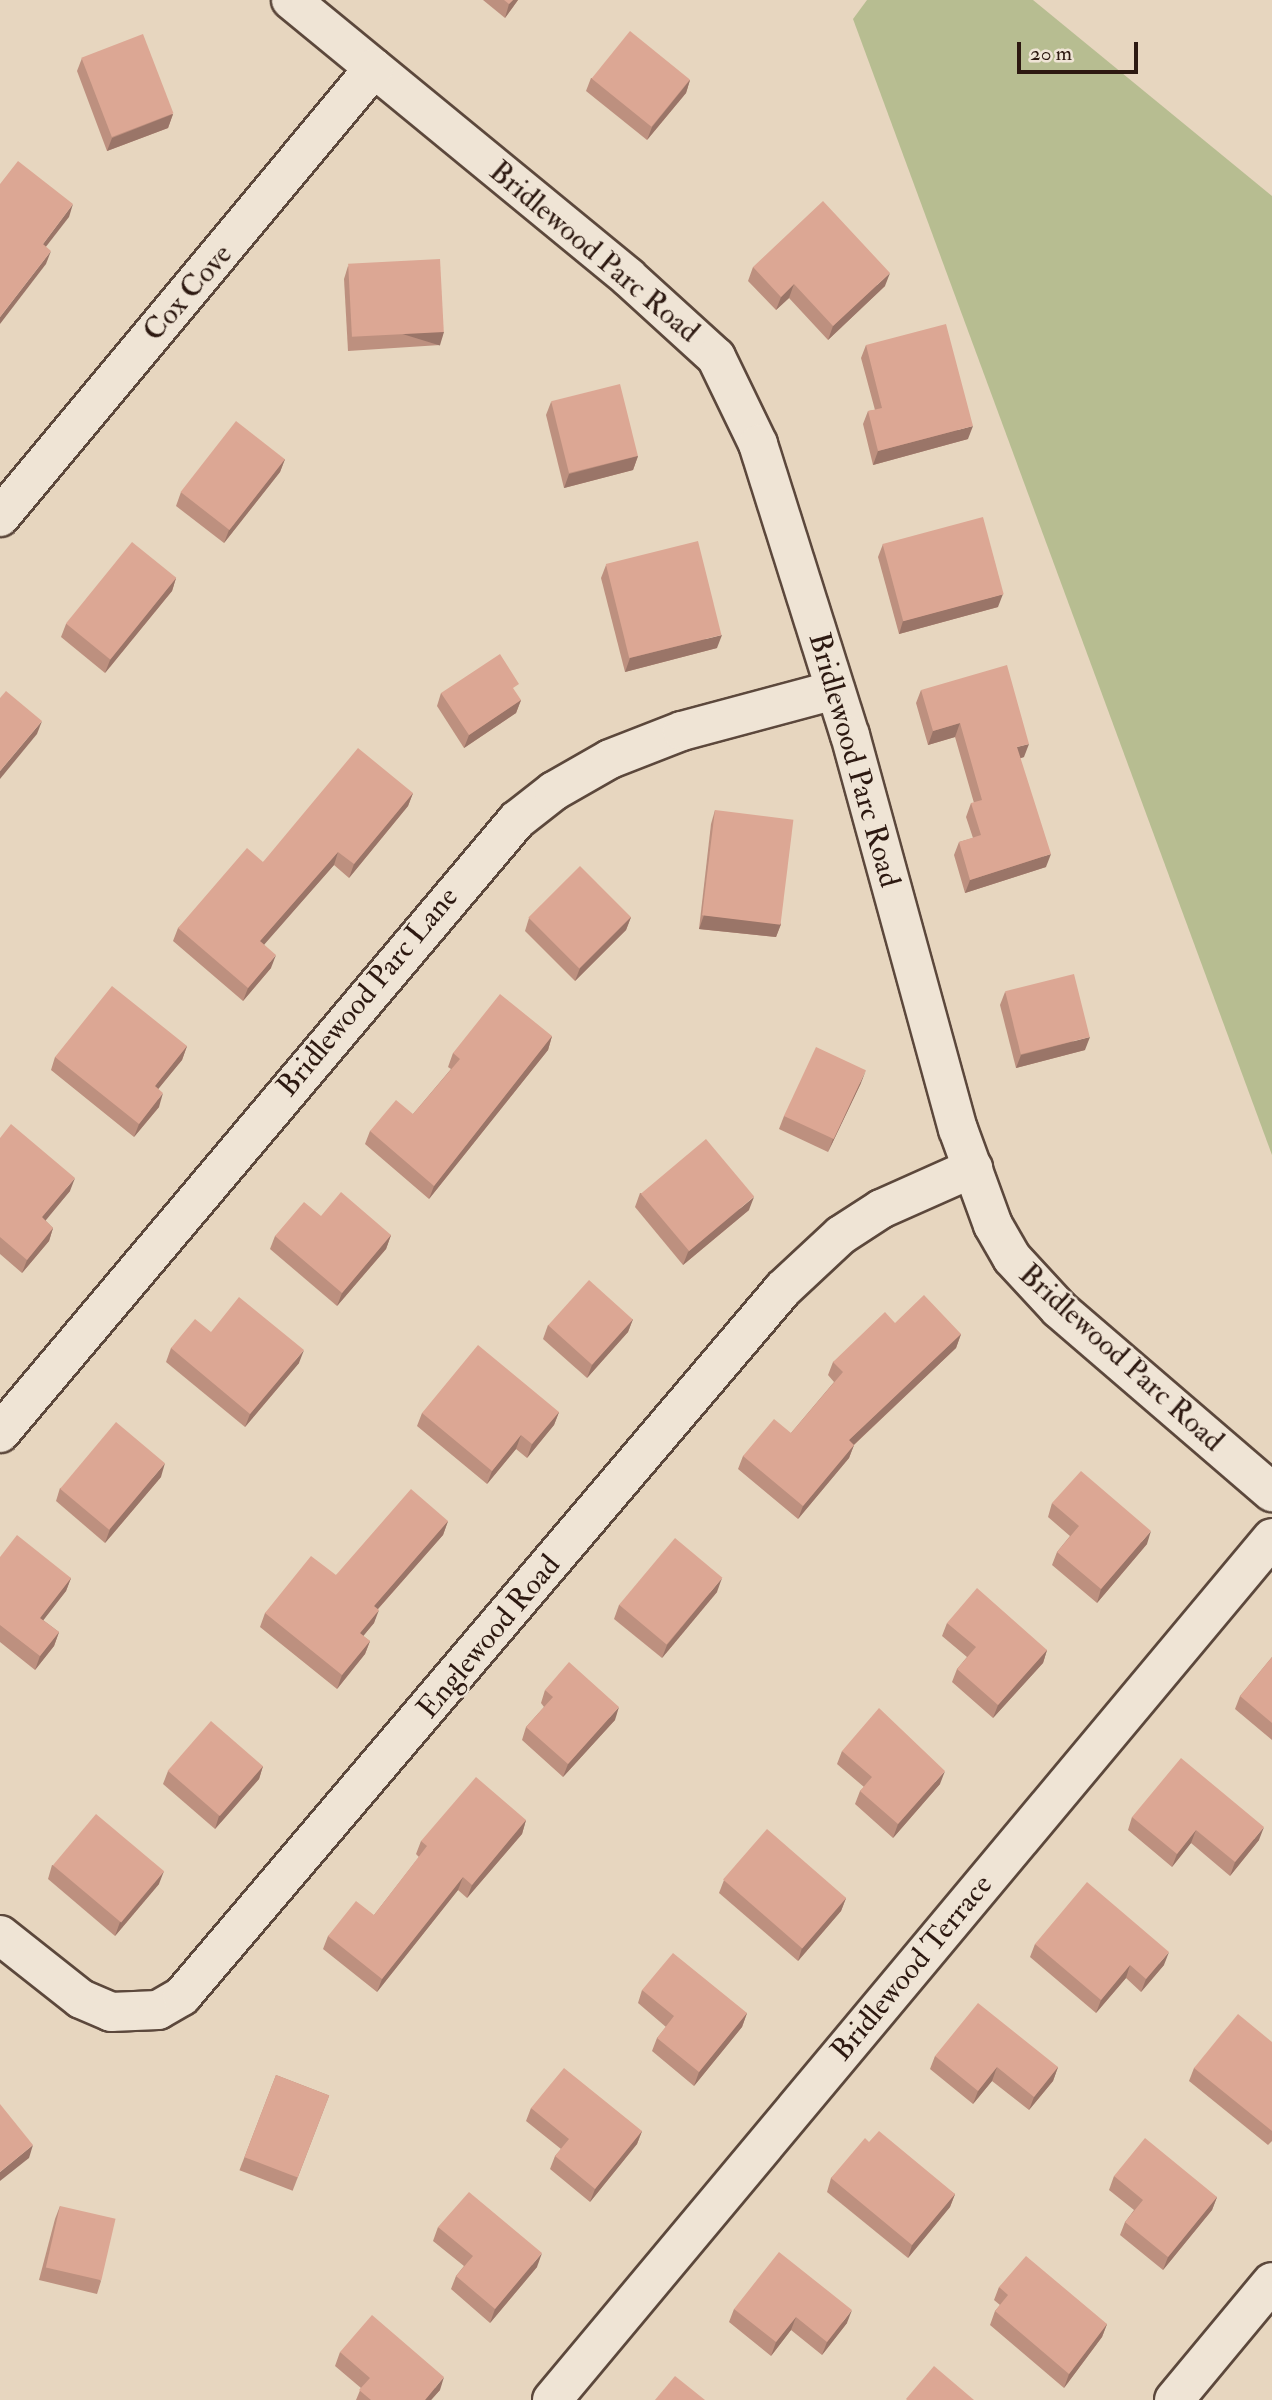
<!DOCTYPE html>
<html>
<head>
<meta charset="utf-8">
<style>
  body { margin:0 }
  #map { position:relative; width:1272px; height:2400px; overflow:hidden; background:#e7d6bf; font-family:"IM FELL Double Pica",serif }
  div>[style] { position:absolute }
  .green>* { inset:0; background:#b7bd91 }
  .roads { filter:drop-shadow(2px 0 #5c483c) drop-shadow(-2px 0 #5c483c) drop-shadow(0 2px #5c483c) drop-shadow(0 -2px #5c483c) }
  .street>* { height:38px; margin:-19px; padding:0 19px; transform-origin:19px; border-radius:19px; background:#efe4d5 }
  .wall>* { inset:0; background:#bd907f; transform-origin:0 0 }
  .shaded-wall>* { inset:0; background:#9a7568; transform-origin:0 0 }
  .building>* { inset:0; background:#dca794; transform-origin:0 0 }
  span { translate:-50% -50%; white-space:nowrap; text-align:center; line-height:1.15; -webkit-text-stroke:5px #efe4d5; paint-order:stroke }
  .street-label { font-size:30px; color:#2d1911 }
  .scale { position:absolute; left:1017px; top:42px; width:121px; height:32px; box-sizing:border-box; border:4px solid #2d1911; border-top:0; padding-left:9px; font-size:21px; line-height:24px; white-space:nowrap; color:#2d1911; -webkit-text-stroke:5px #efe4d5; paint-order:stroke }
</style>
</head>
<body>
<div id="map">
  <div class="green">
    <div style="clip-path:polygon(867px 0,1033px 0,1272px 196px,1272px 1155px,853px 19px)"></div>
  </div>
  <div class="roads">
    <div class="street">
      <div style="left:291px;top:0;width:436px;rotate:39.4deg"></div>
      <div style="left:628px;top:277px;width:119px;rotate:42.3deg"></div>
      <div style="left:716px;top:357px;width:97px;rotate:64.2deg"></div>
      <div style="left:758px;top:444px;width:305px;rotate:72.5deg"></div>
      <div style="left:850px;top:735px;width:409px;rotate:74.7deg"></div>
      <div style="left:958px;top:1129px;width:102px;rotate:70deg"></div>
      <div style="left:993px;top:1225px;width:38px;rotate:60deg"></div>
      <div style="left:1012px;top:1258px;width:69px;rotate:47.3deg"></div>
      <div style="left:1059px;top:1309px;width:281px;rotate:40.7deg"></div>
      <div style="left:0;top:517px;width:584px;rotate:-50.21deg"></div>
      <div style="left:0;top:1433px;width:802px;rotate:-49.86deg"></div>
      <div style="left:517px;top:820px;width:47px;rotate:-38.1deg"></div>
      <div style="left:554px;top:791px;width:64px;rotate:-29.7deg"></div>
      <div style="left:610px;top:759px;width:77px;rotate:-21.3deg"></div>
      <div style="left:682px;top:731px;width:158px;rotate:-15deg"></div>
      <div style="left:0;top:1935px;width:103px;rotate:38.3deg"></div>
      <div style="left:81px;top:1999px;width:33px;rotate:23deg"></div>
      <div style="left:111px;top:2012px;width:47px;rotate:-2.4deg"></div>
      <div style="left:158px;top:2010px;width:28px;rotate:-30deg"></div>
      <div style="left:182px;top:1996px;width:928px;rotate:-49.63deg"></div>
      <div style="left:783px;top:1289px;width:79px;rotate:-43deg"></div>
      <div style="left:841px;top:1235px;width:48px;rotate:-33deg"></div>
      <div style="left:881px;top:1209px;width:101px;rotate:-24deg"></div>
      <div style="left:552px;top:2400px;width:1123px;rotate:-50.13deg"></div>
      <div style="left:1174px;top:2400px;width:153px;rotate:-50.3deg"></div>
    </div>
  </div>
  <div class="wall">
    <div style="clip-path:polygon(483px 0,518px 0,505px 18px)"></div>
    <div style="clip-path:polygon(82px 58px,173px 114px,168px 128px,107px 151px,77px 71px)"></div>
    <div style="clip-path:polygon(591px 78px,690px 80px,686px 93px,647px 140px,586px 91px)"></div>
    <div style="clip-path:polygon(348px 266px,440px 345px,348px 351px,344px 279px)"></div>
    <div style="clip-path:polygon(753px 267px,885px 286px,828px 340px,789px 298px,776px 310px,748px 281px)"></div>
    <div style="clip-path:polygon(866px 345px,968px 439px,873px 465px,863px 424px,868px 411px,875px 410px,861px 358px)"></div>
    <div style="clip-path:polygon(551px 402px,638px 456px,633px 470px,564px 488px,546px 415px)"></div>
    <div style="clip-path:polygon(285px 459px,280px 472px,224px 543px,176px 506px,181px 492px)"></div>
    <div style="clip-path:polygon(883px 544px,998px 607px,899px 634px,878px 557px)"></div>
    <div style="clip-path:polygon(606px 565px,717px 648px,625px 672px,601px 578px)"></div>
    <div style="clip-path:polygon(176px 578px,172px 591px,105px 673px,61px 637px,66px 624px)"></div>
    <div style="clip-path:polygon(921px 690px,1024px 757px,1020px 758px,1046px 867px,965px 893px,954px 855px,959px 842px,973px 838px,966px 817px,971px 803px,974px 803px,955px 737px,928px 745px,916px 703px)"></div>
    <div style="clip-path:polygon(441px 693px,521px 700px,516px 713px,464px 748px,437px 706px)"></div>
    <div style="clip-path:polygon(413px 793px,408px 806px,349px 878px,334px 865px,264px 944px,271px 968px,243px 1001px,173px 941px,178px 928px,263px 862px)"></div>
    <div style="clip-path:polygon(715px 810px,781px 924px,776px 937px,699px 929px,711px 824px)"></div>
    <div style="clip-path:polygon(631px 917px,626px 930px,575px 981px,525px 931px,529px 918px)"></div>
    <div style="clip-path:polygon(1005px 992px,1085px 1050px,1016px 1068px,1000px 1005px)"></div>
    <div style="clip-path:polygon(552px 1036px,548px 1050px,429px 1199px,365px 1144px,370px 1131px,413px 1114px,451px 1069px,448px 1067px,453px 1053px)"></div>
    <div style="clip-path:polygon(187px 1046px,182px 1060px,158px 1089px,159px 1107px,134px 1137px,51px 1070px,55px 1057px)"></div>
    <div style="clip-path:polygon(861px 1083px,828px 1152px,779px 1129px,784px 1116px)"></div>
    <div style="clip-path:polygon(0 1138px,70px 1191px,45px 1220px,53px 1228px,49px 1241px,22px 1273px,0 1254px)"></div>
    <div style="clip-path:polygon(640px 1193px,749px 1210px,683px 1265px,635px 1207px)"></div>
    <div style="clip-path:polygon(321px 1216px,391px 1235px,386px 1249px,337px 1306px,270px 1249px,275px 1236px)"></div>
    <div style="clip-path:polygon(633px 1319px,628px 1332px,587px 1378px,543px 1339px,548px 1325px)"></div>
    <div style="clip-path:polygon(895px 1323px,961px 1334px,956px 1348px,854px 1445px,849px 1458px,798px 1519px,738px 1469px,743px 1456px,791px 1433px,834px 1382px,828px 1375px,833px 1362px)"></div>
    <div style="clip-path:polygon(211px 1332px,299px 1363px,245px 1427px,166px 1362px,171px 1348px)"></div>
    <div style="clip-path:polygon(559px 1412px,554px 1425px,527px 1458px,516px 1449px,487px 1484px,417px 1426px,422px 1413px)"></div>
    <div style="clip-path:polygon(161px 1477px,105px 1543px,56px 1501px,60px 1488px)"></div>
    <div style="clip-path:polygon(1052px 1503px,1147px 1544px,1097px 1603px,1052px 1565px,1057px 1552px,1070px 1536px,1048px 1517px)"></div>
    <div style="clip-path:polygon(448px 1521px,443px 1535px,378px 1609px,374px 1623px,363px 1636px,370px 1641px,365px 1654px,337px 1689px,260px 1627px,265px 1613px,336px 1575px)"></div>
    <div style="clip-path:polygon(0 1557px,71px 1578px,66px 1591px,43px 1620px,59px 1632px,54px 1646px,35px 1670px,0 1642px)"></div>
    <div style="clip-path:polygon(717px 1592px,662px 1658px,614px 1619px,619px 1605px)"></div>
    <div style="clip-path:polygon(947px 1623px,1047px 1650px,1043px 1663px,993px 1718px,952px 1682px,957px 1669px,967px 1657px,942px 1636px)"></div>
    <div style="clip-path:polygon(1272px 1657px,1272px 1740px,1235px 1709px,1240px 1696px)"></div>
    <div style="clip-path:polygon(545px 1690px,615px 1720px,563px 1777px,522px 1740px,526px 1727px,544px 1707px,541px 1703px)"></div>
    <div style="clip-path:polygon(842px 1751px,940px 1784px,893px 1838px,855px 1804px,860px 1791px,864px 1787px,837px 1764px)"></div>
    <div style="clip-path:polygon(263px 1766px,259px 1779px,215px 1829px,163px 1784px,168px 1771px)"></div>
    <div style="clip-path:polygon(1132px 1817px,1259px 1840px,1230px 1876px,1191px 1843px,1172px 1867px,1128px 1830px)"></div>
    <div style="clip-path:polygon(526px 1820px,522px 1834px,467px 1898px,458px 1890px,377px 1992px,323px 1949px,328px 1936px,374px 1915px,419px 1857px,416px 1854px,421px 1841px)"></div>
    <div style="clip-path:polygon(52px 1865px,159px 1884px,115px 1936px,48px 1879px)"></div>
    <div style="clip-path:polygon(724px 1880px,846px 1898px,841px 1911px,798px 1961px,719px 1893px)"></div>
    <div style="clip-path:polygon(1035px 1944px,1164px 1965px,1141px 1992px,1126px 1978px,1096px 2013px,1030px 1957px)"></div>
    <div style="clip-path:polygon(642px 1990px,747px 2013px,742px 2027px,694px 2086px,652px 2051px,657px 2038px,666px 2027px,638px 2003px)"></div>
    <div style="clip-path:polygon(1272px 2042px,1272px 2141px,1268px 2145px,1189px 2081px,1194px 2068px)"></div>
    <div style="clip-path:polygon(935px 2056px,1058px 2067px,1053px 2081px,1029px 2110px,992px 2081px,973px 2104px,930px 2069px)"></div>
    <div style="left:276px;top:2075px;width:57px;height:102px;rotate:21deg"></div>
    <div style="clip-path:polygon(531px 2108px,642px 2131px,637px 2144px,590px 2202px,550px 2169px,555px 2156px,561px 2149px,526px 2121px)"></div>
    <div style="clip-path:polygon(869px 2142px,955px 2194px,950px 2207px,908px 2258px,827px 2192px,831px 2178px)"></div>
    <div style="clip-path:polygon(1114px 2176px,1217px 2197px,1212px 2210px,1163px 2270px,1120px 2235px,1125px 2222px,1134px 2210px,1109px 2190px)"></div>
    <div style="clip-path:polygon(60px 2206px,101px 2281px,97px 2294px,39px 2280px,55px 2219px)"></div>
    <div style="clip-path:polygon(438px 2227px,537px 2267px,490px 2323px,451px 2289px,456px 2276px,464px 2266px,433px 2241px)"></div>
    <div style="clip-path:polygon(999px 2287px,1107px 2324px,1102px 2337px,1064px 2388px,990px 2325px,995px 2311px,1000px 2305px,994px 2300px)"></div>
    <div style="clip-path:polygon(734px 2309px,847px 2323px,822px 2355px,791px 2330px,771px 2356px,729px 2322px)"></div>
    <div style="clip-path:polygon(340px 2352px,440px 2390px,431px 2400px,356px 2400px,361px 2388px,335px 2366px)"></div>
  </div>
  <div class="shaded-wall">
    <div style="clip-path:polygon(513px 0,518px 0,505px 18px,509px 4px)"></div>
    <div style="clip-path:polygon(690px 80px,686px 93px,647px 140px,652px 127px)"></div>
    <div style="clip-path:polygon(173px 114px,168px 128px,107px 151px,112px 138px)"></div>
    <div style="clip-path:polygon(73px 204px,69px 217px,38px 257px,43px 244px)"></div>
    <div style="clip-path:polygon(51px 251px,46px 264px,0 324px,0 317px)"></div>
    <div style="clip-path:polygon(890px 273px,885px 286px,828px 340px,833px 326px)"></div>
    <div style="clip-path:polygon(794px 284px,789px 298px,776px 310px,781px 297px)"></div>
    <div style="left:444px;top:332px;width:14px;height:91px;rotate:107deg"></div>
    <div style="clip-path:polygon(973px 426px,968px 439px,873px 465px,878px 451px)"></div>
    <div style="clip-path:polygon(638px 456px,633px 470px,564px 488px,569px 474px)"></div>
    <div style="clip-path:polygon(285px 459px,280px 472px,224px 543px,229px 530px)"></div>
    <div style="clip-path:polygon(176px 578px,172px 591px,105px 673px,110px 660px)"></div>
    <div style="clip-path:polygon(1003px 594px,998px 607px,899px 634px,903px 621px)"></div>
    <div style="clip-path:polygon(722px 635px,717px 648px,625px 672px,630px 658px)"></div>
    <div style="clip-path:polygon(521px 700px,516px 713px,464px 748px,469px 735px)"></div>
    <div style="clip-path:polygon(42px 721px,37px 734px,0 779px,0 771px)"></div>
    <div style="clip-path:polygon(960px 723px,955px 737px,928px 745px,933px 731px)"></div>
    <div style="clip-path:polygon(1029px 744px,1024px 757px,1012px 761px,1017px 747px)"></div>
    <div style="clip-path:polygon(413px 793px,408px 806px,349px 878px,354px 864px)"></div>
    <div style="clip-path:polygon(338px 852px,334px 865px,256px 954px,260px 941px)"></div>
    <div style="clip-path:polygon(1051px 854px,1046px 867px,965px 893px,970px 880px)"></div>
    <div style="clip-path:polygon(704px 915px,781px 924px,776px 937px,699px 929px)"></div>
    <div style="clip-path:polygon(631px 917px,626px 930px,575px 981px,580px 968px)"></div>
    <div style="clip-path:polygon(276px 955px,271px 968px,243px 1001px,248px 988px)"></div>
    <div style="clip-path:polygon(552px 1036px,548px 1050px,429px 1199px,434px 1186px)"></div>
    <div style="clip-path:polygon(1090px 1037px,1085px 1050px,1016px 1068px,1021px 1055px)"></div>
    <div style="clip-path:polygon(187px 1046px,182px 1060px,150px 1099px,155px 1086px)"></div>
    <div style="clip-path:polygon(866px 1070px,861px 1083px,828px 1152px,833px 1139px)"></div>
    <div style="clip-path:polygon(163px 1093px,159px 1107px,134px 1137px,139px 1124px)"></div>
    <div style="clip-path:polygon(75px 1178px,70px 1191px,37px 1231px,42px 1217px)"></div>
    <div style="clip-path:polygon(754px 1197px,749px 1210px,683px 1265px,688px 1252px)"></div>
    <div style="clip-path:polygon(53px 1228px,49px 1241px,22px 1273px,27px 1260px)"></div>
    <div style="clip-path:polygon(391px 1235px,386px 1249px,337px 1306px,342px 1293px)"></div>
    <div style="clip-path:polygon(633px 1319px,628px 1332px,587px 1378px,592px 1365px)"></div>
    <div style="clip-path:polygon(961px 1334px,956px 1348px,844px 1454px,849px 1440px)"></div>
    <div style="clip-path:polygon(304px 1350px,299px 1363px,245px 1427px,250px 1414px)"></div>
    <div style="clip-path:polygon(559px 1412px,554px 1425px,527px 1458px,532px 1444px)"></div>
    <div style="clip-path:polygon(521px 1435px,516px 1449px,487px 1484px,492px 1471px)"></div>
    <div style="clip-path:polygon(854px 1445px,849px 1458px,798px 1519px,803px 1506px)"></div>
    <div style="clip-path:polygon(165px 1463px,161px 1477px,105px 1543px,110px 1529px)"></div>
    <div style="clip-path:polygon(448px 1521px,443px 1535px,369px 1619px,374px 1606px)"></div>
    <div style="clip-path:polygon(1151px 1531px,1147px 1544px,1097px 1603px,1101px 1589px)"></div>
    <div style="clip-path:polygon(71px 1578px,66px 1591px,35px 1631px,40px 1618px)"></div>
    <div style="clip-path:polygon(722px 1578px,717px 1592px,662px 1658px,667px 1645px)"></div>
    <div style="clip-path:polygon(379px 1610px,374px 1623px,355px 1646px,360px 1633px)"></div>
    <div style="clip-path:polygon(59px 1632px,54px 1646px,35px 1670px,40px 1656px)"></div>
    <div style="clip-path:polygon(370px 1641px,365px 1654px,337px 1689px,342px 1675px)"></div>
    <div style="clip-path:polygon(1047px 1650px,1043px 1663px,993px 1718px,998px 1705px)"></div>
    <div style="clip-path:polygon(619px 1707px,615px 1720px,563px 1777px,568px 1764px)"></div>
    <div style="clip-path:polygon(263px 1766px,259px 1779px,215px 1829px,219px 1816px)"></div>
    <div style="clip-path:polygon(945px 1771px,940px 1784px,893px 1838px,898px 1824px)"></div>
    <div style="clip-path:polygon(526px 1820px,522px 1834px,467px 1898px,472px 1885px)"></div>
    <div style="clip-path:polygon(1264px 1827px,1259px 1840px,1230px 1876px,1235px 1862px)"></div>
    <div style="clip-path:polygon(1196px 1830px,1191px 1843px,1172px 1867px,1177px 1854px)"></div>
    <div style="clip-path:polygon(164px 1871px,159px 1884px,115px 1936px,120px 1922px)"></div>
    <div style="clip-path:polygon(463px 1877px,458px 1890px,377px 1992px,382px 1979px)"></div>
    <div style="clip-path:polygon(846px 1898px,841px 1911px,798px 1961px,802px 1948px)"></div>
    <div style="clip-path:polygon(1169px 1952px,1164px 1965px,1141px 1992px,1146px 1979px)"></div>
    <div style="clip-path:polygon(1130px 1965px,1126px 1978px,1096px 2013px,1101px 2000px)"></div>
    <div style="clip-path:polygon(747px 2013px,742px 2027px,694px 2086px,699px 2072px)"></div>
    <div style="clip-path:polygon(997px 2067px,992px 2081px,973px 2104px,978px 2091px)"></div>
    <div style="clip-path:polygon(1058px 2067px,1053px 2081px,1029px 2110px,1034px 2097px)"></div>
    <div style="clip-path:polygon(642px 2131px,637px 2144px,590px 2202px,595px 2189px)"></div>
    <div style="clip-path:polygon(33px 2145px,29px 2158px,0 2181px,0 2172px)"></div>
    <div style="clip-path:polygon(955px 2194px,950px 2207px,908px 2258px,912px 2245px)"></div>
    <div style="clip-path:polygon(1217px 2197px,1212px 2210px,1163px 2270px,1168px 2257px)"></div>
    <div style="clip-path:polygon(542px 2253px,537px 2267px,490px 2323px,495px 2309px)"></div>
    <div style="clip-path:polygon(852px 2310px,847px 2323px,822px 2355px,827px 2342px)"></div>
    <div style="clip-path:polygon(796px 2317px,791px 2330px,771px 2356px,776px 2342px)"></div>
    <div style="clip-path:polygon(1107px 2324px,1102px 2337px,1064px 2388px,1069px 2374px)"></div>
    <div style="clip-path:polygon(444px 2377px,440px 2390px,431px 2400px,425px 2400px)"></div>
  </div>
  <div class="building">
    <div style="clip-path:polygon(504px 0,513px 0,509px 4px)"></div>
    <div style="left:630px;top:31px;width:77px;height:61px;rotate:39deg"></div>
    <div style="left:143px;top:34px;width:85px;height:66px;rotate:69deg"></div>
    <div style="clip-path:polygon(18px 161px,73px 204px,43px 244px,51px 251px,0 317px,0 184px)"></div>
    <div style="clip-path:polygon(823px 201px,890px 273px,833px 326px,794px 284px,781px 297px,753px 267px)"></div>
    <div style="left:440px;top:259px;width:73px;height:92px;rotate:87deg"></div>
    <div style="clip-path:polygon(946px 324px,973px 426px,878px 451px,868px 411px,882px 408px,866px 345px)"></div>
    <div style="left:620px;top:384px;width:74px;height:71px;rotate:76deg"></div>
    <div style="left:236px;top:421px;width:62px;height:90px;rotate:38deg"></div>
    <div style="left:983px;top:517px;width:80px;height:104px;rotate:75deg"></div>
    <div style="left:698px;top:541px;width:97px;height:95px;rotate:76deg"></div>
    <div style="left:132px;top:542px;width:57px;height:105px;rotate:39deg"></div>
    <div style="clip-path:polygon(500px 654px,519px 684px,513px 688px,521px 700px,469px 735px,441px 693px)"></div>
    <div style="clip-path:polygon(1007px 665px,1029px 744px,1017px 747px,1051px 854px,970px 880px,959px 842px,981px 835px,971px 803px,982px 800px,960px 723px,933px 731px,921px 690px)"></div>
    <div style="clip-path:polygon(6px 691px,42px 721px,0 771px,0 698px)"></div>
    <div style="clip-path:polygon(358px 748px,413px 793px,354px 864px,338px 852px,260px 941px,276px 955px,248px 988px,178px 928px,247px 848px,263px 862px)"></div>
    <div style="left:715px;top:810px;width:79px;height:106px;rotate:7deg"></div>
    <div style="left:580px;top:866px;width:72px;height:73px;rotate:45deg"></div>
    <div style="left:1074px;top:974px;width:65px;height:71px;rotate:76deg"></div>
    <div style="clip-path:polygon(112px 986px,187px 1046px,155px 1086px,163px 1093px,139px 1124px,55px 1057px)"></div>
    <div style="clip-path:polygon(500px 994px,552px 1036px,434px 1186px,370px 1131px,396px 1100px,413px 1114px,460px 1059px,453px 1053px)"></div>
    <div style="left:816px;top:1047px;width:55px;height:76px;rotate:25deg"></div>
    <div style="clip-path:polygon(11px 1124px,75px 1178px,42px 1217px,53px 1228px,27px 1260px,0 1237px,0 1138px)"></div>
    <div style="left:706px;top:1139px;width:75px;height:85px;rotate:50deg"></div>
    <div style="clip-path:polygon(341px 1192px,391px 1235px,342px 1293px,275px 1236px,304px 1202px,321px 1216px)"></div>
    <div style="left:589px;top:1280px;width:59px;height:61px;rotate:42deg"></div>
    <div style="clip-path:polygon(924px 1295px,961px 1334px,849px 1440px,854px 1445px,803px 1506px,743px 1456px,774px 1419px,791px 1433px,843px 1372px,833px 1362px,885px 1312px,895px 1323px)"></div>
    <div style="clip-path:polygon(239px 1297px,304px 1350px,250px 1414px,171px 1348px,195px 1319px,211px 1332px)"></div>
    <div style="clip-path:polygon(478px 1345px,559px 1412px,532px 1444px,521px 1435px,492px 1471px,422px 1413px)"></div>
    <div style="left:116px;top:1422px;width:64px;height:87px;rotate:40deg"></div>
    <div style="clip-path:polygon(1081px 1471px,1151px 1531px,1101px 1589px,1057px 1552px,1079px 1526px,1052px 1503px)"></div>
    <div style="clip-path:polygon(411px 1489px,448px 1521px,374px 1606px,379px 1610px,360px 1633px,370px 1641px,342px 1675px,265px 1613px,311px 1556px,336px 1575px)"></div>
    <div style="clip-path:polygon(17px 1535px,71px 1578px,40px 1618px,59px 1632px,40px 1656px,0 1625px,0 1557px)"></div>
    <div style="left:675px;top:1538px;width:62px;height:87px;rotate:40deg"></div>
    <div style="clip-path:polygon(977px 1588px,1047px 1650px,998px 1705px,957px 1669px,976px 1647px,947px 1623px)"></div>
    <div style="clip-path:polygon(1272px 1657px,1272px 1723px,1240px 1696px)"></div>
    <div style="clip-path:polygon(569px 1662px,619px 1707px,568px 1764px,526px 1727px,553px 1697px,545px 1690px)"></div>
    <div style="clip-path:polygon(879px 1708px,945px 1771px,898px 1824px,860px 1791px,872px 1777px,842px 1751px)"></div>
    <div style="left:211px;top:1721px;width:69px;height:66px;rotate:41deg"></div>
    <div style="clip-path:polygon(1181px 1758px,1264px 1827px,1235px 1862px,1196px 1830px,1177px 1854px,1132px 1817px)"></div>
    <div style="clip-path:polygon(476px 1777px,526px 1820px,472px 1885px,463px 1877px,382px 1979px,328px 1936px,356px 1901px,374px 1915px,427px 1846px,421px 1841px)"></div>
    <div style="left:96px;top:1814px;width:89px;height:67px;rotate:40deg"></div>
    <div style="left:767px;top:1829px;width:105px;height:67px;rotate:41deg"></div>
    <div style="clip-path:polygon(1087px 1882px,1169px 1952px,1146px 1979px,1130px 1965px,1101px 2000px,1035px 1944px)"></div>
    <div style="clip-path:polygon(673px 1953px,747px 2013px,699px 2072px,657px 2038px,674px 2016px,642px 1990px)"></div>
    <div style="clip-path:polygon(978px 2003px,1058px 2067px,1034px 2097px,997px 2067px,978px 2091px,935px 2056px)"></div>
    <div style="clip-path:polygon(1238px 2014px,1272px 2042px,1272px 2131px,1194px 2068px)"></div>
    <div style="clip-path:polygon(564px 2068px,642px 2131px,595px 2189px,555px 2156px,569px 2139px,531px 2108px)"></div>
    <div style="left:276px;top:2075px;width:57px;height:88px;rotate:21deg"></div>
    <div style="clip-path:polygon(0 2104px,33px 2145px,0 2172px)"></div>
    <div style="clip-path:polygon(879px 2131px,955px 2194px,912px 2245px,831px 2178px,865px 2138px,869px 2142px)"></div>
    <div style="clip-path:polygon(1145px 2138px,1217px 2197px,1168px 2257px,1125px 2222px,1143px 2200px,1114px 2176px)"></div>
    <div style="clip-path:polygon(469px 2192px,542px 2253px,495px 2309px,456px 2276px,473px 2256px,438px 2227px)"></div>
    <div style="left:60px;top:2206px;width:57px;height:63px;rotate:13deg"></div>
    <div style="clip-path:polygon(779px 2252px,852px 2310px,827px 2342px,796px 2317px,776px 2342px,734px 2309px)"></div>
    <div style="clip-path:polygon(1026px 2256px,1107px 2324px,1069px 2374px,995px 2311px,1008px 2295px,999px 2287px)"></div>
    <div style="clip-path:polygon(372px 2315px,444px 2377px,425px 2400px,371px 2400px,359px 2390px,370px 2378px,340px 2352px)"></div>
    <div style="clip-path:polygon(934px 2366px,974px 2400px,907px 2400px,906px 2399px)"></div>
    <div style="clip-path:polygon(675px 2376px,705px 2400px,655px 2400px)"></div>
  </div>
  <div class="street-label">
    <span style="left:594px;top:252px;rotate:40deg">Bridlewood Parc Road</span>
    <span style="left:188px;top:293px;rotate:-49deg">Cox Cove</span>
    <span style="left:854px;top:760px;rotate:74deg">Bridlewood Parc Road</span>
    <span style="left:368px;top:992px;rotate:-50deg">Bridlewood Parc Lane</span>
    <span style="left:1121px;top:1358px;rotate:42deg">Bridlewood Parc Road</span>
    <span style="left:489px;top:1637px;rotate:-50deg">Englewood Road</span>
    <span style="left:912px;top:1968px;rotate:-50deg">Bridlewood Terrace</span>
  </div>
  <div class="scale">20 m</div>
</div>
</body>
</html>
